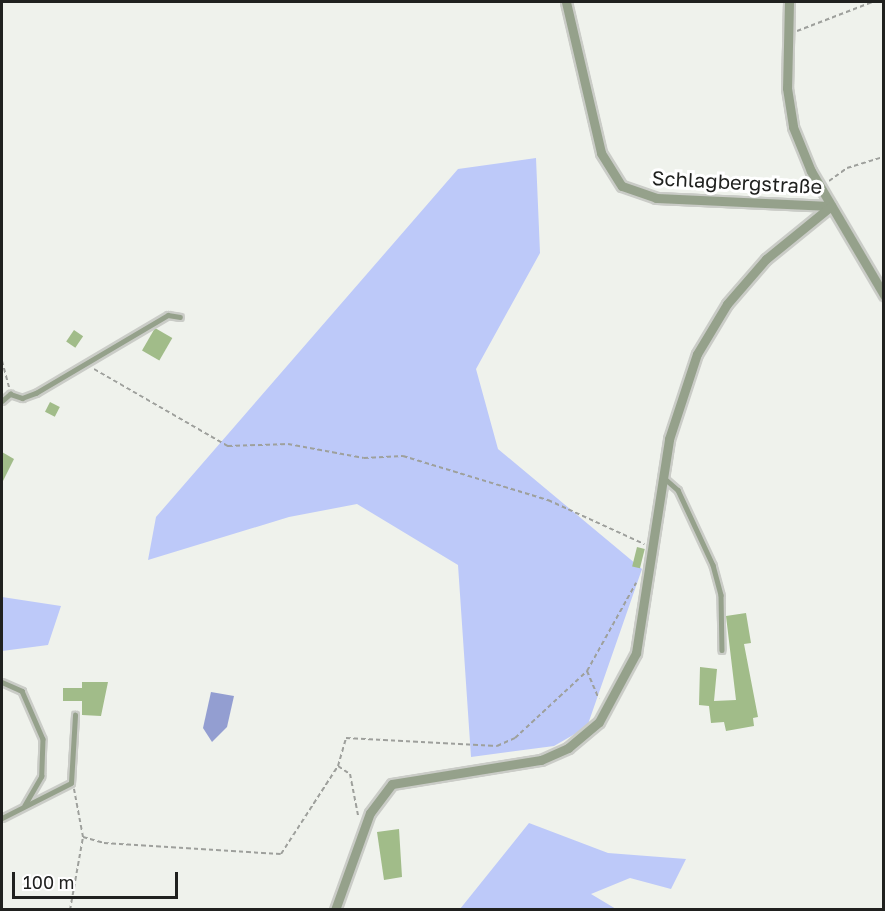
<!DOCTYPE html>
<html>
<head>
<meta charset="utf-8">
<style>
  body { margin:0 }
  #map { position:relative; width:885px; height:911px; overflow:hidden; background:#eff2ec; font-family:"Golos Text",sans-serif }
  div>[style] { position:absolute }
  .green>* { inset:0; background:#bdc9f9 }
  .water>* { inset:0; background:#939ed1 }
  .building>* { inset:0; background:#a1bc89; transform-origin:0 0 }
  .path>* { height:2px; margin-top:-1px; transform-origin:0; background:repeating-linear-gradient(90deg,#9ea09c 0 4.5px,transparent 0 7.5px) }
  .roads { filter:drop-shadow(2px 0 #caccc7) drop-shadow(-2px 0 #caccc7) drop-shadow(0 2px #caccc7) drop-shadow(0 -2px #caccc7) }
  .lane>* { height:4.5px; margin:-2.25px; padding:0 2.25px; transform-origin:2.25px; border-radius:2.25px; background:#95a18b }
  .street>* { height:9px; margin:-4.5px; padding:0 4.5px; transform-origin:4.5px; border-radius:4.5px; background:#95a18b }
  span { translate:-50% -50%; white-space:nowrap; text-align:center; line-height:1.15; -webkit-text-stroke:6px #fff; paint-order:stroke }
  .street-label { font-size:20px; color:#20211f }
  .frame { position:absolute; inset:0; border:3px solid #20211f; pointer-events:none }
  .scale { position:absolute; left:12px; top:872px; width:166px; height:27px; box-sizing:border-box; border:3px solid #20211f; border-top:0; padding-left:8px; font-size:18px; line-height:21px; white-space:nowrap; color:#20211f; -webkit-text-stroke:4px #fff; paint-order:stroke }
</style>
</head>
<body>
<div id="map">
  <div class="green">
    <div style="clip-path:polygon(536px 158px,540px 253px,476px 369px,498px 449px,642px 569px,587px 727px,554px 746px,471px 757px,458px 565px,357px 504px,289px 517px,148px 560px,156px 517px,458px 169px)"></div>
    <div style="clip-path:polygon(2px 597px,61px 606px,48px 645px,2px 651px)"></div>
    <div style="clip-path:polygon(529px 823px,608px 853px,686px 859px,671px 889px,630px 878px,591px 894px,616px 909px,460px 909px)"></div>
  </div>
  <div class="water">
    <div style="clip-path:polygon(211px 692px,234px 696px,227px 727px,212px 742px,203px 728px)"></div>
  </div>
  <div class="building">
    <div style="left:155px;top:328px;width:20px;height:26px;rotate:30deg"></div>
    <div style="left:74px;top:330px;width:11px;height:14px;rotate:34deg"></div>
    <div style="left:50px;top:402px;width:11px;height:11px;rotate:27deg"></div>
    <div style="clip-path:polygon(2px 452px,14px 459px,2px 483px)"></div>
    <div style="left:637px;top:547px;width:8px;height:20px;rotate:14deg"></div>
    <div style="clip-path:polygon(746px 613px,751px 643px,744px 644px,758px 717px,753px 718px,754px 726px,726px 731px,724px 722px,711px 723px,709px 706px,699px 705px,700px 667px,717px 669px,714px 701px,736px 700px,726px 616px)"></div>
    <div style="clip-path:polygon(82px 682px,108px 682px,101px 716px,82px 715px,82px 701px,63px 701px,63px 688px,82px 688px)"></div>
    <div style="clip-path:polygon(399px 829px,402px 877px,384px 880px,377px 832px)"></div>
  </div>
  <div class="path">
    <div style="left:797px;top:31px;width:80px;rotate:-21.1deg"></div>
    <div style="left:829px;top:181px;width:22px;rotate:-36deg"></div>
    <div style="left:847px;top:168px;width:39px;rotate:-17deg"></div>
    <div style="left:2px;top:361px;width:28px;rotate:75deg"></div>
    <div style="left:94px;top:369px;width:155px;rotate:29.9deg"></div>
    <div style="left:228px;top:446px;width:60px;rotate:-1.9deg"></div>
    <div style="left:288px;top:444px;width:77px;rotate:10.4deg"></div>
    <div style="left:364px;top:458px;width:39px;rotate:-3deg"></div>
    <div style="left:403px;top:456px;width:152px;rotate:16.9deg"></div>
    <div style="left:548px;top:500px;width:106px;rotate:24.6deg"></div>
    <div style="left:587px;top:671px;width:30px;rotate:67deg"></div>
    <div style="left:338px;top:766px;width:14px;rotate:34deg"></div>
    <div style="left:350px;top:774px;width:42px;rotate:79deg"></div>
    <div style="left:83px;top:837px;width:22px;rotate:16deg"></div>
    <div style="left:104px;top:843px;width:177px;rotate:3.6deg"></div>
    <div style="left:281px;top:854px;width:105px;rotate:-57.1deg"></div>
    <div style="left:338px;top:766px;width:29px;rotate:-74deg"></div>
    <div style="left:346px;top:738px;width:151px;rotate:3deg"></div>
    <div style="left:497px;top:746px;width:20px;rotate:-24deg"></div>
    <div style="left:515px;top:738px;width:98px;rotate:-42.9deg"></div>
    <div style="left:587px;top:671px;width:101px;rotate:-60.9deg"></div>
    <div style="left:70px;top:910px;width:74px;rotate:-79.9deg"></div>
    <div style="left:83px;top:837px;width:49px;rotate:-100.6deg"></div>
  </div>
  <div class="roads">
    <div class="lane">
      <div style="left:2px;top:401px;width:11px;rotate:-41deg"></div>
      <div style="left:10px;top:394px;width:13px;rotate:18deg"></div>
      <div style="left:22px;top:398px;width:15px;rotate:-20deg"></div>
      <div style="left:36px;top:393px;width:153px;rotate:-30.6deg"></div>
      <div style="left:168px;top:315px;width:12px;rotate:9deg"></div>
      <div style="left:663px;top:477px;width:20px;rotate:41deg"></div>
      <div style="left:678px;top:490px;width:83px;rotate:65deg"></div>
      <div style="left:713px;top:565px;width:31px;rotate:75deg"></div>
      <div style="left:721px;top:595px;width:55px;rotate:89deg"></div>
      <div style="left:2px;top:682px;width:22px;rotate:24deg"></div>
      <div style="left:22px;top:691px;width:52px;rotate:66.4deg"></div>
      <div style="left:43px;top:739px;width:37px;rotate:92deg"></div>
      <div style="left:42px;top:776px;width:34px;rotate:120deg"></div>
      <div style="left:2px;top:818px;width:77px;rotate:-26.9deg"></div>
      <div style="left:71px;top:783px;width:68px;rotate:-86.6deg"></div>
    </div>
    <div class="street">
      <div style="left:566px;top:2px;width:155px;rotate:76.9deg"></div>
      <div style="left:601px;top:153px;width:39px;rotate:58deg"></div>
      <div style="left:622px;top:186px;width:36px;rotate:19deg"></div>
      <div style="left:656px;top:198px;width:175px;rotate:2.6deg"></div>
      <div style="left:789px;top:2px;width:86px;rotate:91.3deg"></div>
      <div style="left:787px;top:88px;width:39px;rotate:81deg"></div>
      <div style="left:793px;top:127px;width:48px;rotate:67.8deg"></div>
      <div style="left:811px;top:171px;width:144px;rotate:59.5deg"></div>
      <div style="left:335px;top:910px;width:103px;rotate:-70.2deg"></div>
      <div style="left:370px;top:813px;width:36px;rotate:-53deg"></div>
      <div style="left:392px;top:784px;width:151px;rotate:-9.2deg"></div>
      <div style="left:541px;top:760px;width:30px;rotate:-24deg"></div>
      <div style="left:568px;top:748px;width:40px;rotate:-40deg"></div>
      <div style="left:599px;top:722px;width:78px;rotate:-61.8deg"></div>
      <div style="left:636px;top:653px;width:217px;rotate:-81.2deg"></div>
      <div style="left:669px;top:439px;width:89px;rotate:-71.8deg"></div>
      <div style="left:697px;top:354px;width:58px;rotate:-59deg"></div>
      <div style="left:727px;top:304px;width:60px;rotate:-49.1deg"></div>
      <div style="left:766px;top:259px;width:84px;rotate:-39.2deg"></div>
    </div>
  </div>
  <div class="street-label">
    <span style="left:737px;top:182px;rotate:3deg">Schlagbergstraße</span>
  </div>
  <div class="frame"></div>
  <div class="scale">100 m</div>
</div>
</body>
</html>
